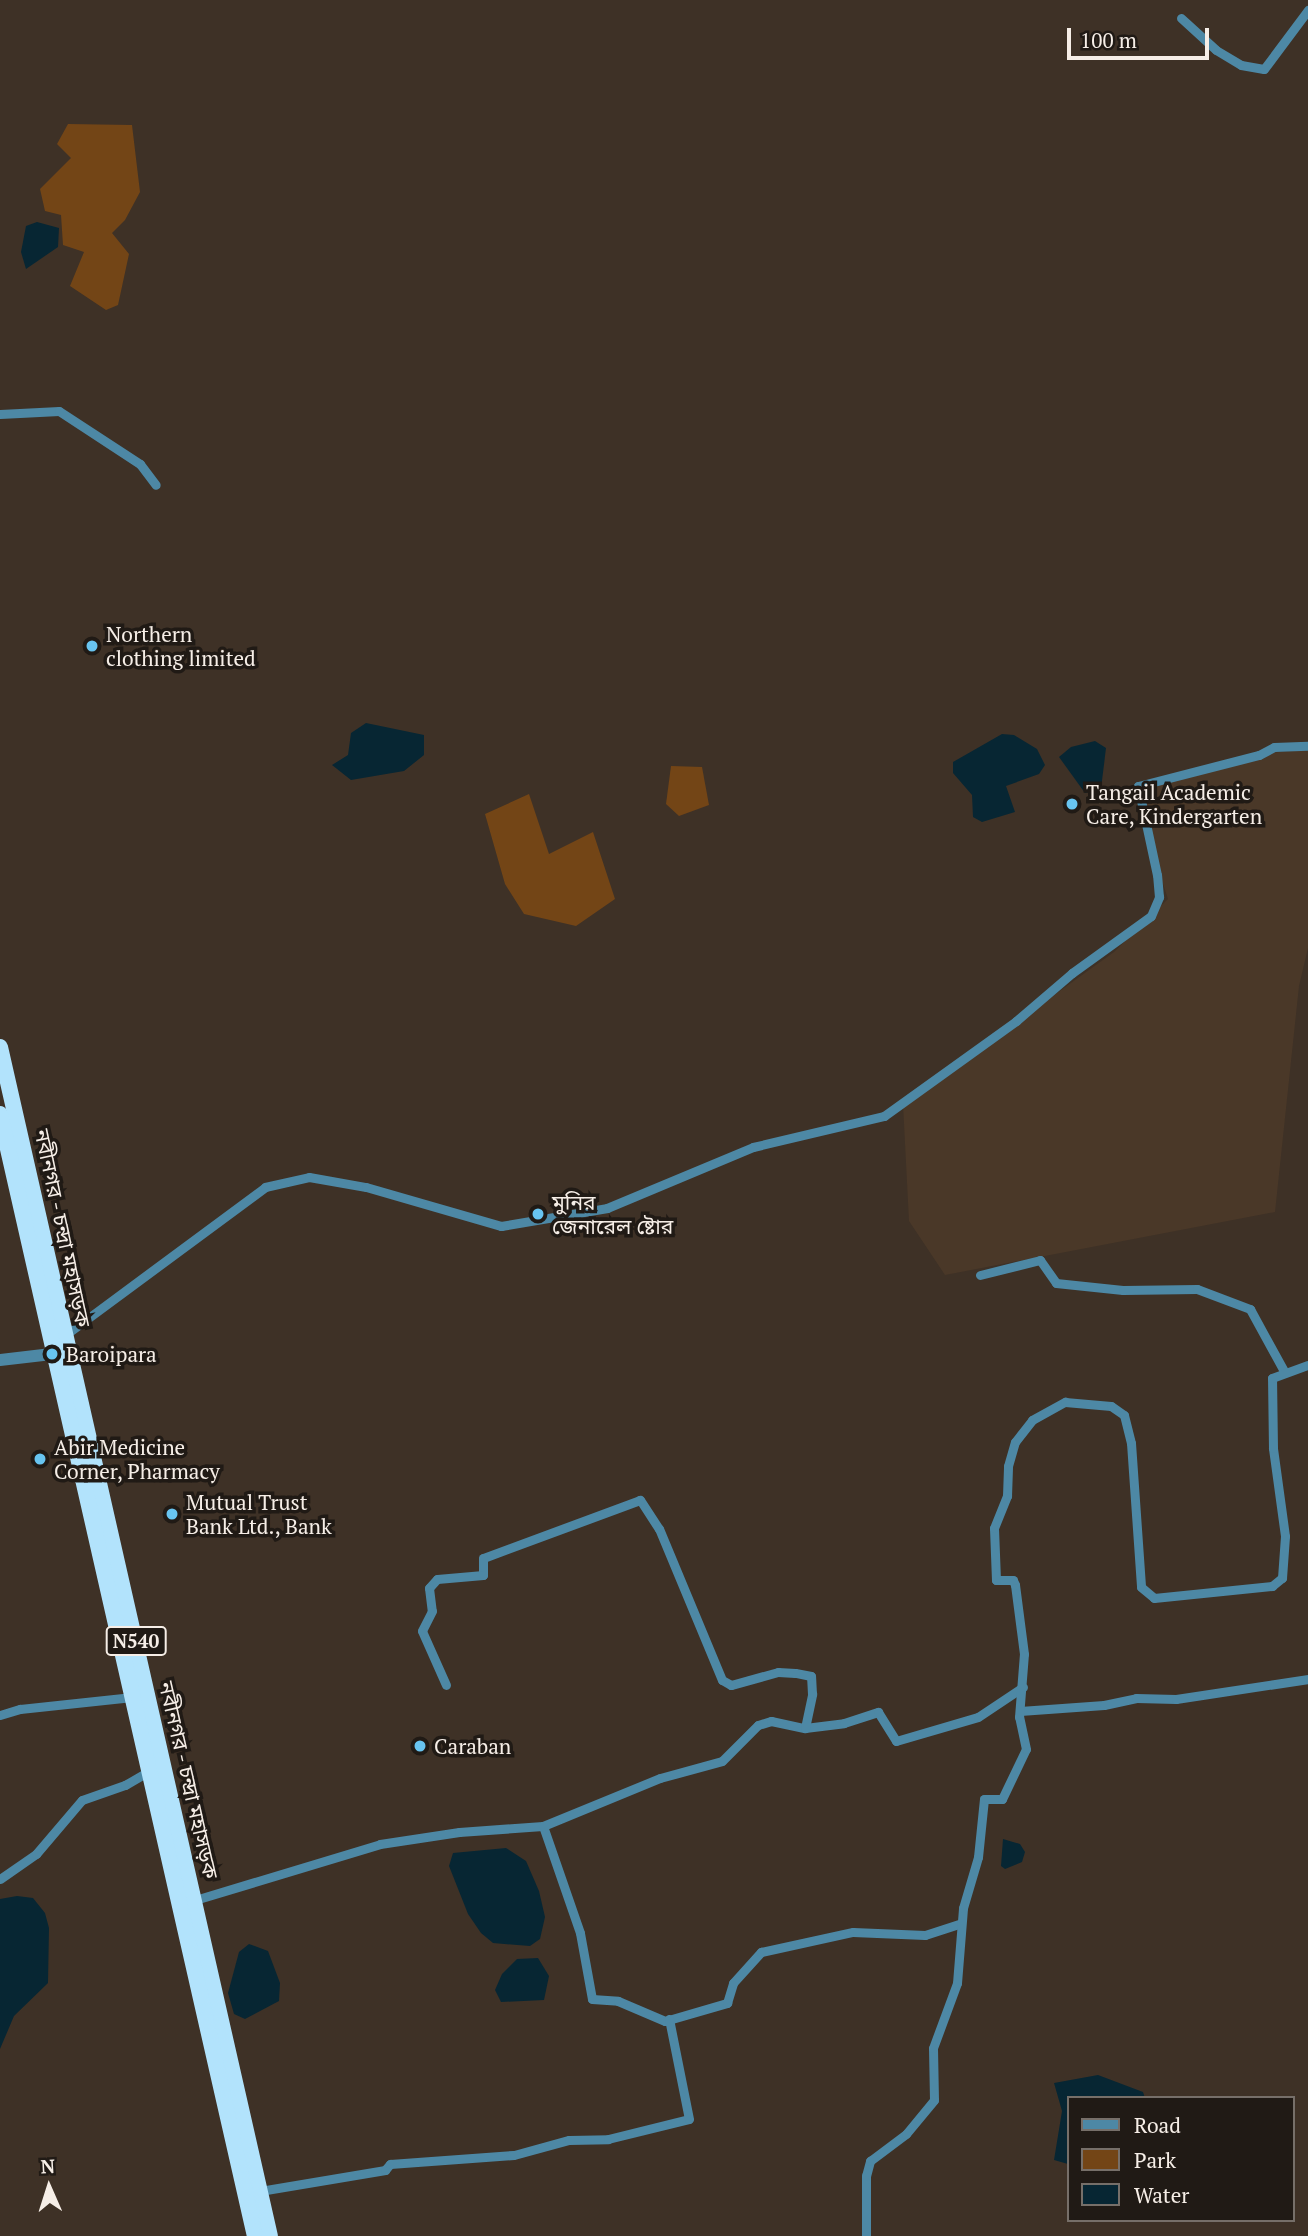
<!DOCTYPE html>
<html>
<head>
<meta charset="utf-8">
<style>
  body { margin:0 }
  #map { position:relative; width:1308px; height:2236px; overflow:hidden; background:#3e3126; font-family:"PT Serif","Noto Sans Bengali",serif }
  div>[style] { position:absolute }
  .built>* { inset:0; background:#4a3828 }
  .green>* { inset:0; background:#734516 }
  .water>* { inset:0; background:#072633 }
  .minor>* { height:9px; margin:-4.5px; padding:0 4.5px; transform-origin:4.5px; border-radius:4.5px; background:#4d88a5 }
  .tertiary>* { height:12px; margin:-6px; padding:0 6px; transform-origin:6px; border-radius:6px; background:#4d88a5 }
  .trunk>* { height:16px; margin:-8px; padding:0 8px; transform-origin:8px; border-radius:8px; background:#b2e3fc }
  .dots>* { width:19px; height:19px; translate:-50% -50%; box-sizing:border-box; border:4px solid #201a15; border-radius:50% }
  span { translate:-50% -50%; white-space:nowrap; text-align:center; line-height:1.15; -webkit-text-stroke:7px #201a15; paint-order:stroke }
  .shield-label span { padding:2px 5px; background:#201a15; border:2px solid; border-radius:5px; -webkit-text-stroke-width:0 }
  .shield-label { font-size:19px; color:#f6eee7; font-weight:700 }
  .poi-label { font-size:21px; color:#f6eee7 }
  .left { translate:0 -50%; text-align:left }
  .street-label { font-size:21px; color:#f6eee7 }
  .legend { position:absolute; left:1067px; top:2096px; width:228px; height:126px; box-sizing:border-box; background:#201a15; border:2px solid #766f69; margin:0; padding:9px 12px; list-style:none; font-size:21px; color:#f6eee7 }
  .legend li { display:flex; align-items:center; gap:14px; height:35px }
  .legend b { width:35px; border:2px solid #766f69 }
  .north { position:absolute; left:14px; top:2152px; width:70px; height:70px; -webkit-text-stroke:5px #201a15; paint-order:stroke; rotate:357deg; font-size:19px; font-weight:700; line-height:28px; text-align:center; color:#f6eee7 }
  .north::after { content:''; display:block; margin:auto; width:24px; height:32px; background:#f6eee7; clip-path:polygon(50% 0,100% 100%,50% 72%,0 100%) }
  .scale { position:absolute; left:1067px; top:28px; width:142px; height:32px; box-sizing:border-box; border:4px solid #f6eee7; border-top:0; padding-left:9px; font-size:21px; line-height:24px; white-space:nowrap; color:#f6eee7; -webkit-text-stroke:5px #201a15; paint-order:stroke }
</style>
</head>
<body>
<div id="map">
  <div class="built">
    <div style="clip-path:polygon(1308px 750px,1308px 948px,1299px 986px,1275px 1212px,945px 1275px,909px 1221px,903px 1104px,1114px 952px,1168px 899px,1143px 823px,1141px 788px,1253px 754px)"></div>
  </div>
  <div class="green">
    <div style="clip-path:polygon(68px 124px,132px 125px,140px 192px,125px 220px,112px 233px,129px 254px,118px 305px,106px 310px,70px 286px,84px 252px,63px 245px,61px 215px,45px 211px,40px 189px,71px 158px,57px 144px)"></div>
    <div style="clip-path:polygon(671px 766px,702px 767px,709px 805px,679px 816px,666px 804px)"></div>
    <div style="clip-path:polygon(529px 794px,549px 854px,593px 832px,615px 899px,576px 926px,524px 914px,505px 884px,485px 814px)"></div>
  </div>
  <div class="water">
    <div style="clip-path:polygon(37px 222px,59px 228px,58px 247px,26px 269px,21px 252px,26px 226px)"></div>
    <div style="clip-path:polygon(366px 723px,424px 735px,424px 755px,404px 771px,351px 780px,332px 765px,348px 755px,351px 733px)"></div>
    <div style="clip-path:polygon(1002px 734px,1014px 735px,1037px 749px,1045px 765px,1039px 774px,1006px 786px,1015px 812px,982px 822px,973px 817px,972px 795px,953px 773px,953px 762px)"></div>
    <div style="clip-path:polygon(1095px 741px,1106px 748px,1101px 789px,1085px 793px,1059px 757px,1071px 747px)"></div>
    <div style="clip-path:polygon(1003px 1839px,1020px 1844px,1025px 1852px,1022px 1862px,1005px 1869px,1001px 1866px)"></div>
    <div style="clip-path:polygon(506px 1848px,526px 1861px,539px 1891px,545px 1917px,540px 1939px,530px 1946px,493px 1943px,481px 1933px,468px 1914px,449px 1866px,453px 1853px)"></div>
    <div style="clip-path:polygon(17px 1896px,33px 1898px,45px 1913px,49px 1928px,48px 1983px,14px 2016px,0 2049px,0 1899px)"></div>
    <div style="clip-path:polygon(249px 1944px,268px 1951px,280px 1983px,279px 2001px,245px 2019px,234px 2014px,228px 1993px,239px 1952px)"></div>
    <div style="clip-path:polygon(538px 1958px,549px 1976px,544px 2000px,501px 2002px,495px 1990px,502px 1974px,517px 1959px)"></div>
    <div style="clip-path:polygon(1098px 2075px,1143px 2092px,1145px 2098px,1068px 2098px,1068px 2164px,1054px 2160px,1062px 2111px,1054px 2083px)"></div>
  </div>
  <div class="minor">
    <div style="left:1181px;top:18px;width:47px;rotate:42.4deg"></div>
    <div style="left:1216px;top:50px;width:29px;rotate:31deg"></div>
    <div style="left:1241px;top:65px;width:23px;rotate:10deg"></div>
    <div style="left:1264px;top:69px;width:74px;rotate:-53.3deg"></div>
    <div style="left:0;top:414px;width:59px;rotate:-2.9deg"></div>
    <div style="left:59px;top:411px;width:97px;rotate:33.2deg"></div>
    <div style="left:140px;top:464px;width:26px;rotate:53deg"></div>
    <div style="left:980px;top:1275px;width:62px;rotate:-14deg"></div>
    <div style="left:1040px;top:1260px;width:28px;rotate:55deg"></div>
    <div style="left:1056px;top:1283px;width:67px;rotate:6deg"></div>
    <div style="left:1123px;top:1290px;width:74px;rotate:-0.8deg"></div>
    <div style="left:1197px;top:1289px;width:57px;rotate:20.7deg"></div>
    <div style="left:1250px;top:1309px;width:71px;rotate:61.3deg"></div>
    <div style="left:64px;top:1336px;width:250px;rotate:-36.5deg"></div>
    <div style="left:265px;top:1187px;width:45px;rotate:-12.8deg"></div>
    <div style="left:309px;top:1177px;width:58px;rotate:10deg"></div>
    <div style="left:366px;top:1187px;width:141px;rotate:16.1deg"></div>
    <div style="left:501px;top:1226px;width:108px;rotate:-9.6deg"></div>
    <div style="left:607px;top:1208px;width:158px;rotate:-22.7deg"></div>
    <div style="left:753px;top:1147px;width:135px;rotate:-13.3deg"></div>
    <div style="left:884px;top:1116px;width:163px;rotate:-35.7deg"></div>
    <div style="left:1016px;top:1021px;width:74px;rotate:-40.6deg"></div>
    <div style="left:1072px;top:973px;width:97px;rotate:-35.8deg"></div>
    <div style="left:1151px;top:916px;width:21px;rotate:-67deg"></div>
    <div style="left:1159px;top:897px;width:22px;rotate:-95deg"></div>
    <div style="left:1157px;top:875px;width:91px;rotate:-102.1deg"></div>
    <div style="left:1138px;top:786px;width:125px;rotate:-14.4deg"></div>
    <div style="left:1259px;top:755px;width:17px;rotate:-28deg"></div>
    <div style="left:1274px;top:747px;width:34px;rotate:-2deg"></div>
    <div style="left:1020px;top:1711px;width:84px;rotate:-4.1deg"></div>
    <div style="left:1104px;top:1705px;width:33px;rotate:-12deg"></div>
    <div style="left:1136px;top:1698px;width:40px;rotate:1.4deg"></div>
    <div style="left:1176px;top:1699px;width:134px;rotate:-8.6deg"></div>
    <div style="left:0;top:1715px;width:21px;rotate:-17deg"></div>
    <div style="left:20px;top:1709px;width:113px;rotate:-6.1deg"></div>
    <div style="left:805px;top:1728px;width:39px;rotate:-7deg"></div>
    <div style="left:844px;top:1723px;width:36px;rotate:-18deg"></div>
    <div style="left:878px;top:1712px;width:34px;rotate:58deg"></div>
    <div style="left:896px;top:1741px;width:85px;rotate:-16.3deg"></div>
    <div style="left:978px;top:1717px;width:54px;rotate:-33.7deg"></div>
    <div style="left:543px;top:1826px;width:113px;rotate:70.9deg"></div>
    <div style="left:580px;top:1933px;width:67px;rotate:79.7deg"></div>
    <div style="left:592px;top:1999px;width:26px;rotate:4deg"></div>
    <div style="left:618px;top:2001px;width:51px;rotate:23.1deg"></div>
    <div style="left:665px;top:2021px;width:65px;rotate:-16.2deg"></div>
    <div style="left:727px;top:2003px;width:21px;rotate:-73deg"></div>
    <div style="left:733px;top:1983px;width:42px;rotate:-47.9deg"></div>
    <div style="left:761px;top:1952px;width:94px;rotate:-12.3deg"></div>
    <div style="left:853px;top:1932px;width:72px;rotate:2.4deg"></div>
    <div style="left:925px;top:1935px;width:38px;rotate:-18deg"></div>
    <div style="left:0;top:1879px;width:44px;rotate:-34.8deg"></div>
    <div style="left:36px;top:1854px;width:71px;rotate:-49.6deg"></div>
    <div style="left:82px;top:1800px;width:46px;rotate:-19.2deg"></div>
    <div style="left:125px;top:1785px;width:30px;rotate:-30deg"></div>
    <div style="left:195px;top:1900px;width:193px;rotate:-16.8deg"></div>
    <div style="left:380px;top:1844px;width:80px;rotate:-8.6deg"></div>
    <div style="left:459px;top:1832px;width:84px;rotate:-4.1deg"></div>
    <div style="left:543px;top:1826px;width:126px;rotate:-22.3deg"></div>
    <div style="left:660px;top:1778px;width:64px;rotate:-15.3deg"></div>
    <div style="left:722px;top:1761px;width:51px;rotate:-45deg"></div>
    <div style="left:758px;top:1725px;width:14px;rotate:-17deg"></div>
    <div style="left:771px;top:1721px;width:35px;rotate:12deg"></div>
    <div style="left:805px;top:1728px;width:35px;rotate:-78deg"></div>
    <div style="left:812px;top:1694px;width:18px;rotate:-93deg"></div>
    <div style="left:811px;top:1676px;width:16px;rotate:-169deg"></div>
    <div style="left:795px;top:1673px;width:17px;rotate:-177deg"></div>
    <div style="left:778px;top:1672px;width:49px;rotate:164.5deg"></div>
    <div style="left:731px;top:1685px;width:10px;rotate:-151deg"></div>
    <div style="left:722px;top:1680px;width:164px;rotate:-112.6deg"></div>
    <div style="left:659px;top:1529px;width:35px;rotate:-123deg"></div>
    <div style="left:640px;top:1500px;width:167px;rotate:159.7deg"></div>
    <div style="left:483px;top:1558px;width:17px;rotate:90deg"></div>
    <div style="left:483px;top:1575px;width:46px;rotate:175deg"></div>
    <div style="left:437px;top:1579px;width:12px;rotate:132deg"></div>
    <div style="left:429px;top:1588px;width:23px;rotate:83deg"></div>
    <div style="left:432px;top:1611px;width:22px;rotate:117deg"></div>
    <div style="left:422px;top:1631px;width:59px;rotate:66deg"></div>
    <div style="left:260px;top:2191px;width:127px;rotate:-9.5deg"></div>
    <div style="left:385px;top:2170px;width:8px;rotate:-50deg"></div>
    <div style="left:390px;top:2164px;width:124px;rotate:-4.2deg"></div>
    <div style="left:514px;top:2155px;width:57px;rotate:-15.3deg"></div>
    <div style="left:569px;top:2140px;width:39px;rotate:-1deg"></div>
    <div style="left:608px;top:2139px;width:83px;rotate:-13.9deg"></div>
    <div style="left:689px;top:2119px;width:102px;rotate:-101.3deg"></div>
    <div style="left:866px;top:2236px;width:60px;rotate:-90deg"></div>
    <div style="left:866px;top:2176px;width:16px;rotate:-75deg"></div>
    <div style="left:870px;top:2161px;width:45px;rotate:-36.9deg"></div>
    <div style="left:906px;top:2134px;width:44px;rotate:-50.5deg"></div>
    <div style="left:934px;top:2100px;width:52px;rotate:-91.1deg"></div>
    <div style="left:933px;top:2048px;width:69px;rotate:-69.7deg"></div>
    <div style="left:957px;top:1983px;width:75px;rotate:-85.4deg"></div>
    <div style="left:963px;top:1908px;width:53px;rotate:-73.6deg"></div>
    <div style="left:978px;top:1857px;width:58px;rotate:-84.1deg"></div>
    <div style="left:984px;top:1799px;width:18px"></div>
    <div style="left:1002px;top:1799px;width:55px;rotate:-64.4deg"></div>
    <div style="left:1026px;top:1749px;width:33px;rotate:-102deg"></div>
    <div style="left:1019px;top:1717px;width:63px;rotate:-85.5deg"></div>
    <div style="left:1024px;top:1654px;width:70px;rotate:-97.4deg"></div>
    <div style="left:1015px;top:1585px;width:5px;rotate:-112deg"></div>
    <div style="left:1013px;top:1580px;width:17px;rotate:180deg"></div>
    <div style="left:996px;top:1580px;width:52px;rotate:-92.2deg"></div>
    <div style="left:994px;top:1528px;width:35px;rotate:-68deg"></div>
    <div style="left:1007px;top:1496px;width:30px;rotate:-88deg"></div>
    <div style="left:1008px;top:1466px;width:25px;rotate:-74deg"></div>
    <div style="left:1015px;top:1442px;width:28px;rotate:-52deg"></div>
    <div style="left:1032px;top:1420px;width:38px;rotate:-29deg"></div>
    <div style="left:1065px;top:1402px;width:46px;rotate:5deg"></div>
    <div style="left:1111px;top:1406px;width:16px;rotate:35deg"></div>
    <div style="left:1124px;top:1415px;width:29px;rotate:76deg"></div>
    <div style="left:1131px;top:1443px;width:144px;rotate:86deg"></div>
    <div style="left:1141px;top:1587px;width:17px;rotate:40deg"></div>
    <div style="left:1154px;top:1598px;width:119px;rotate:-5.8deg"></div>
    <div style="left:1272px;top:1586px;width:13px;rotate:-39deg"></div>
    <div style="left:1282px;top:1578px;width:42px;rotate:-85.9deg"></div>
    <div style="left:1285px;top:1536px;width:89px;rotate:-97.8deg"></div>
    <div style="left:1273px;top:1448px;width:70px;rotate:-90.8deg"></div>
    <div style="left:1272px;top:1378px;width:38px;rotate:-20deg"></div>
  </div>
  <div class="tertiary">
    <div style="left:0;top:1360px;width:52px;rotate:-6.6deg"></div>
  </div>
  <div class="trunk">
    <div style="left:0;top:1047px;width:1219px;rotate:77.21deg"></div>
    <div style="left:0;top:1114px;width:1151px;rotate:77.2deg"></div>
  </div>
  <div class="dots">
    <div style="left:92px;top:646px;background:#68c4f0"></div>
    <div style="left:1072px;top:804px;background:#68c4f0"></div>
    <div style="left:538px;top:1214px;background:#68c4f0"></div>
    <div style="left:52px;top:1354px;background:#68c4f0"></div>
    <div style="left:40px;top:1459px;background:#68c4f0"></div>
    <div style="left:172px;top:1514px;background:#68c4f0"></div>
    <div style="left:420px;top:1746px;background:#68c4f0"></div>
  </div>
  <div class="shield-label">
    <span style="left:136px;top:1641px">N540</span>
  </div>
  <div class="poi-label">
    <span class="left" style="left:106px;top:646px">Northern<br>clothing limited</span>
    <span class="left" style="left:1086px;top:804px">Tangail Academic<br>Care, Kindergarten</span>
    <span class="left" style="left:552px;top:1214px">মুনির<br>জেনারেল ষ্টোর</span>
    <span class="left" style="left:66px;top:1354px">Baroipara</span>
    <span class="left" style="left:54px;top:1459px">Abir Medicine<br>Corner, Pharmacy</span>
    <span class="left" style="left:186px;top:1514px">Mutual Trust<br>Bank Ltd., Bank</span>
    <span class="left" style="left:434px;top:1746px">Caraban</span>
  </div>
  <div class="street-label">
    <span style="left:63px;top:1228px;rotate:78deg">নবীনগর - চন্দ্রা মহাসড়ক</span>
    <span style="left:189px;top:1780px;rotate:77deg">নবীনগর - চন্দ্রা মহাসড়ক</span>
  </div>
  <ul class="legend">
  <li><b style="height:9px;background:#4d88a5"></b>Road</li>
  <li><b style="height:19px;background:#734516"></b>Park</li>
  <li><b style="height:19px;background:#072633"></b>Water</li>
  </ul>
  <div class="north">N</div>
  <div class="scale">100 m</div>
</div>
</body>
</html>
